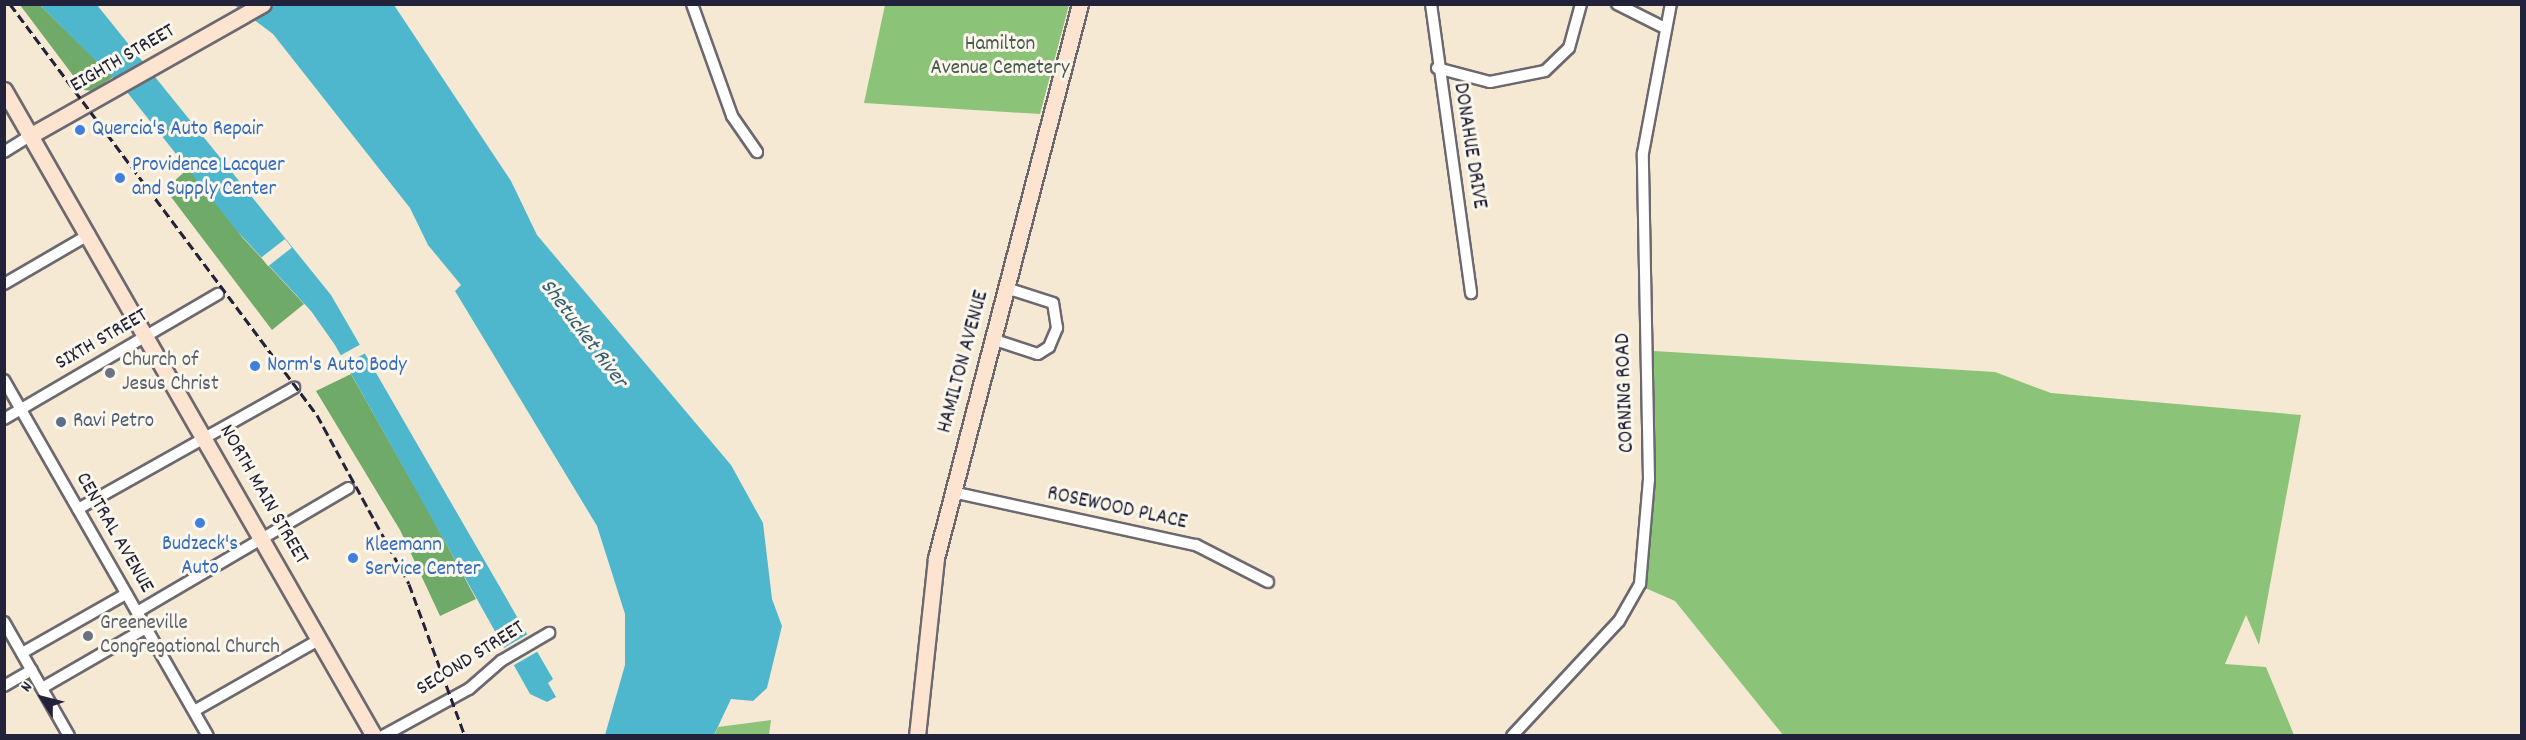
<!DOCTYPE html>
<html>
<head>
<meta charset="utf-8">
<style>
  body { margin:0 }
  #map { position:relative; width:2526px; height:740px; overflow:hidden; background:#f6e9d3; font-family:Dekko,sans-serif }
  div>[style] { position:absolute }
  .green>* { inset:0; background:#8bc478 }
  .forest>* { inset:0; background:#70aa68 }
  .water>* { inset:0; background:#4fb7cd }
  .pier>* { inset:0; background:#f6e9d3; transform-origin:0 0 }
  .roads { filter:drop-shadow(2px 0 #6c6870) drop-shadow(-2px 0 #6c6870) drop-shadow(0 2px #6c6870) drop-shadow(0 -2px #6c6870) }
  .street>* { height:10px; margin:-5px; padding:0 5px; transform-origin:5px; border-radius:5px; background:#fff }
  .secondary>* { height:15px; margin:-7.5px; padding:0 7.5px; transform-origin:7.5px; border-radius:7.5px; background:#fde4d1 }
  .rail>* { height:3px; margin-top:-1.5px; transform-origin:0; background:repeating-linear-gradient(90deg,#22223b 0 9px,transparent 0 13.5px) }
  .dots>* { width:16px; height:16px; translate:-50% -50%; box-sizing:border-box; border:3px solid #fbf7ec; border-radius:50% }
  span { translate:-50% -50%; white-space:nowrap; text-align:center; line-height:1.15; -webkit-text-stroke:6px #fbf7ec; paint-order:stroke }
  .park-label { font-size:21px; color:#475b50 }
  .street-label { font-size:21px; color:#22223b }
  .shop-label { font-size:21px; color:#366cbe }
  .left { translate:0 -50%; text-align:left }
  .worship-label { font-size:21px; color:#5b616d }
  .service-label { font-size:21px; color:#4e5e75 }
  .water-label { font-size:22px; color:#345e75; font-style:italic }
  .frame { position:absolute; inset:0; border:6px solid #22223b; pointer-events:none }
  .north { position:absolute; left:12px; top:668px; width:60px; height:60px; -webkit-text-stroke:4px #fbf7ec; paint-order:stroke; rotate:306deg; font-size:16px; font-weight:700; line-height:24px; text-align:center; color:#22223b }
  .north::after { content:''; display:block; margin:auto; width:21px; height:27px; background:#22223b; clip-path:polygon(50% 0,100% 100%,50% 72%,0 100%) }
</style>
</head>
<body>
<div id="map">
  <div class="green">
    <div style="clip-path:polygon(885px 5px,1069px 5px,1040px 114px,864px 103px)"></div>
    <div style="clip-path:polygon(1654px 351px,1995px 372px,2051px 393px,2301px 415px,2259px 645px,2246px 615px,2225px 664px,2266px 667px,2294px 735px,1783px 735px,1675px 601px,1643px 587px,1650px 541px)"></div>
    <div style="clip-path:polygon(771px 720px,769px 735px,714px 736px,718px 727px)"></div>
  </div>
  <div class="forest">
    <div style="clip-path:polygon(20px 5px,40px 5px,113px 77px,93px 91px,84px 90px)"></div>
    <div style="clip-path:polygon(190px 167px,242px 237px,304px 304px,272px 330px,165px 189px)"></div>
    <div style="clip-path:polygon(351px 374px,429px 512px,476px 599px,440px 616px,400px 530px,316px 391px)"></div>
  </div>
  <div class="water">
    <div style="clip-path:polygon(40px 5px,97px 5px,331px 295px,553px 679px,548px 683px,556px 697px,547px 702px,530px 694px,335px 345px,311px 311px,237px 231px,127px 92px)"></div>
    <div style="clip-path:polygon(234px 5px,394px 5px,511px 181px,537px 235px,731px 465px,763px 523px,772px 599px,782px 626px,767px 688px,753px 701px,731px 699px,714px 735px,605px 735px,625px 665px,625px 614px,597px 526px,455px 291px,461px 285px,428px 245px,410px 208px,273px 34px)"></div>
  </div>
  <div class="pier">
    <div style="left:285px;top:239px;width:11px;height:30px;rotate:52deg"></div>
    <div style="left:363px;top:343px;width:10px;height:29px;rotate:61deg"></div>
    <div style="left:528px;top:634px;width:20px;height:29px;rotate:60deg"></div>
  </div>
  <div class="roads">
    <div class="street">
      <div style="left:692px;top:4px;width:119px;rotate:70.3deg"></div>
      <div style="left:732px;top:116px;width:44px;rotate:55.2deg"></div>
      <div style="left:1431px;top:4px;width:292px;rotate:82.1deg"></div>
      <div style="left:1617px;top:4px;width:54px;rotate:26.6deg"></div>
      <div style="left:1437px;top:68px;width:55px;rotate:14.8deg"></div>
      <div style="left:1490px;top:82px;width:56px;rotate:-11.3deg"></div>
      <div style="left:1545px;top:71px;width:33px;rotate:-44deg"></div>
      <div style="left:1569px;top:48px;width:46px;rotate:-74.7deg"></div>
      <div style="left:4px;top:152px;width:34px;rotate:-32deg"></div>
      <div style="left:4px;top:284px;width:99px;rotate:-30.2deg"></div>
      <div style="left:992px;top:339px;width:48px;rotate:18.1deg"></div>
      <div style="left:1038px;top:354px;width:13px;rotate:-32deg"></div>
      <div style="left:1049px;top:347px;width:21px;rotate:-67deg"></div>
      <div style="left:1057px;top:328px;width:25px;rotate:-99deg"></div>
      <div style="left:1053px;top:303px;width:49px;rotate:-162.3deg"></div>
      <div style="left:4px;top:380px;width:410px;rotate:60.2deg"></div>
      <div style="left:4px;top:419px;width:248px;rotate:-30.3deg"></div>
      <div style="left:952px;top:492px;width:250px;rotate:12.3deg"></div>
      <div style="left:1196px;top:545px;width:81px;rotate:27.2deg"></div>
      <div style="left:78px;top:509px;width:248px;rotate:-29.3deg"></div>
      <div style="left:137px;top:612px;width:245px;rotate:-30.4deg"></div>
      <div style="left:4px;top:622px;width:131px;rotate:60.3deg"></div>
      <div style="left:22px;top:653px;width:120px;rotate:-29.6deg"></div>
      <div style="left:4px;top:686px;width:32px;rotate:-30deg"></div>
      <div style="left:42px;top:688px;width:120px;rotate:-30deg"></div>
      <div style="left:194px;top:711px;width:145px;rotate:-29.7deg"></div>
      <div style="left:383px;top:736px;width:98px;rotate:-28.7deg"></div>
      <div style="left:469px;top:689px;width:43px;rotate:-41.2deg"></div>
      <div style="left:501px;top:661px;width:56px;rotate:-30.3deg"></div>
      <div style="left:1512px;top:736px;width:157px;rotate:-47.1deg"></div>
      <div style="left:1619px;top:621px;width:43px;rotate:-60.4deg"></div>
      <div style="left:1640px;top:584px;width:105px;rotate:-85.1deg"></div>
      <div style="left:1649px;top:479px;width:326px;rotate:-91.1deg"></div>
      <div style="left:1643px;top:153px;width:152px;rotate:-79.4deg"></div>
    </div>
    <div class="secondary">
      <div style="left:4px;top:90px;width:744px;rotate:60.2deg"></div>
      <div style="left:33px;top:134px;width:264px;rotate:-29.5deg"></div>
      <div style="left:917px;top:736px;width:179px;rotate:-83.9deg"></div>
      <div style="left:936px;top:558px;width:572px;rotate:-75.43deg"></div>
    </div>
  </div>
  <div class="rail">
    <div style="left:10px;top:4px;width:513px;rotate:53.24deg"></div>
    <div style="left:317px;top:415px;width:192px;rotate:61.4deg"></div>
    <div style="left:409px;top:584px;width:162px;rotate:69.8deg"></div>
  </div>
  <div class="dots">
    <div style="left:80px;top:130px;background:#3f7fe0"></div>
    <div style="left:120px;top:178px;background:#3f7fe0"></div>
    <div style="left:255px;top:366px;background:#3f7fe0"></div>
    <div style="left:110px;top:373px;background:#6b7280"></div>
    <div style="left:61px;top:422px;background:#5c6f8a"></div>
    <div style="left:200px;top:523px;background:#3f7fe0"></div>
    <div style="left:353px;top:558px;background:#3f7fe0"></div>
    <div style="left:88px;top:636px;background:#6b7280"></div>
  </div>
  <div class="park-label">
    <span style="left:1000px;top:57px">Hamilton<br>Avenue Cemetery</span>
  </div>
  <div class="street-label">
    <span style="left:123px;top:59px;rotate:-30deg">EIGHTH STREET</span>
    <span style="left:1469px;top:146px;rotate:81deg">DONAHUE DRIVE</span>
    <span style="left:102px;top:340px;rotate:-30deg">SIXTH STREET</span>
    <span style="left:964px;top:362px;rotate:-75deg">HAMILTON AVENUE</span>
    <span style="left:1626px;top:393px;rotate:-92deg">CORNING ROAD</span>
    <span style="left:263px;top:495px;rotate:60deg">NORTH MAIN STREET</span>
    <span style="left:1117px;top:509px;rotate:12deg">ROSEWOOD PLACE</span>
    <span style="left:114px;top:533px;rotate:60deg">CENTRAL AVENUE</span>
    <span style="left:471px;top:659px;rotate:-32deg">SECOND STREET</span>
  </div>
  <div class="shop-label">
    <span class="left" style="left:92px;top:130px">Quercia's Auto Repair</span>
    <span class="left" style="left:132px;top:178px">Providence Lacquer<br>and Supply Center</span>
    <span class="left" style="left:267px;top:366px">Norm's Auto Body</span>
    <span style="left:200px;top:557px">Budzeck's<br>Auto</span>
    <span class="left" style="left:365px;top:558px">Kleemann<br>Service Center</span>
  </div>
  <div class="worship-label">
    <span class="left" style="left:122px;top:373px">Church of<br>Jesus Christ</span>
    <span class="left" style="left:100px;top:636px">Greeneville<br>Congregational Church</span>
  </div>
  <div class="service-label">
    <span class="left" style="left:73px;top:422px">Ravi Petro</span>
  </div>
  <div class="water-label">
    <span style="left:583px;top:334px;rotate:53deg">Shetucket River</span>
  </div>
  <div class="frame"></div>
  <div class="north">N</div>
</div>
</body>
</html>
